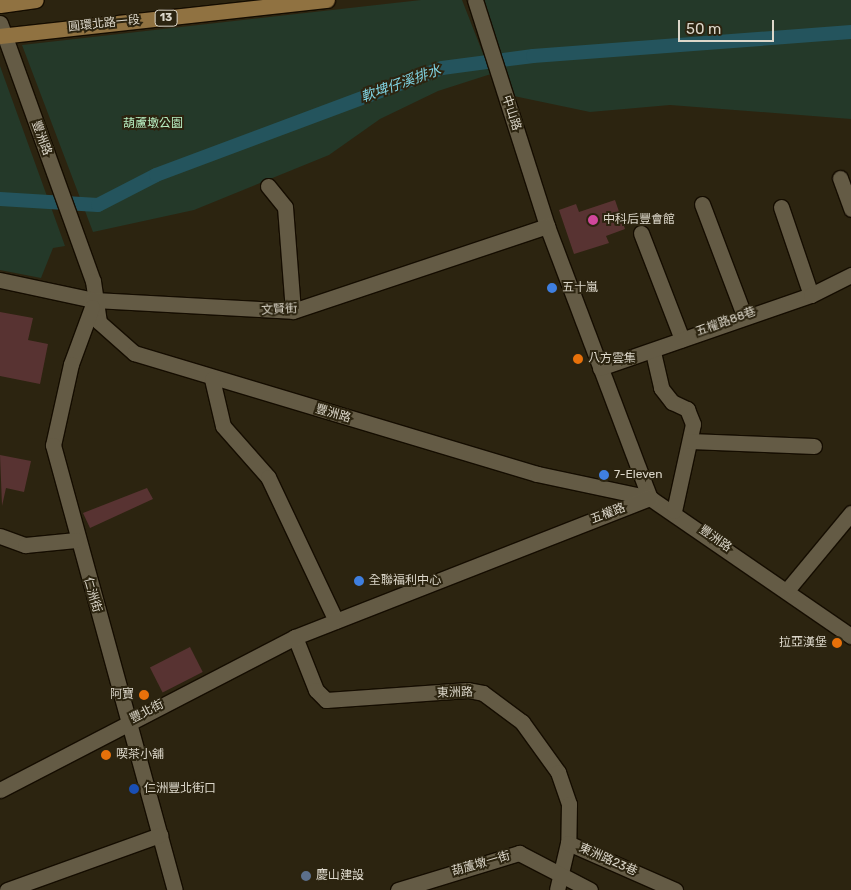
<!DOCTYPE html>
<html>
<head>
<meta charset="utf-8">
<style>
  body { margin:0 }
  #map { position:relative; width:851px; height:890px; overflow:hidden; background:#2c2410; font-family:Rubik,"Noto Sans TC",sans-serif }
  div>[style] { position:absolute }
  .green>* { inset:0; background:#243929 }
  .canal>* { height:14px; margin:-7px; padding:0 7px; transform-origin:7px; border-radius:7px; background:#24545d }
  .building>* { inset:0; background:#583332; transform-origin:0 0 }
  .roads { filter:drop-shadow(1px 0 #150d00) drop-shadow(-1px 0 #150d00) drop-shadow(0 1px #150d00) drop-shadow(0 -1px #150d00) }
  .minor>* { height:15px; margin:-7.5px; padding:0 7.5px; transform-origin:7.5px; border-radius:7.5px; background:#645b45 }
  .major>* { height:15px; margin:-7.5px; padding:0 7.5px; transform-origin:7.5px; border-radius:7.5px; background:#907241 }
  .dots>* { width:14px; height:14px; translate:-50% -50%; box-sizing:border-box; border:2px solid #2c2410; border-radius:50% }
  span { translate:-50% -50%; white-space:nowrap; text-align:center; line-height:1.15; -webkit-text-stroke:4px #2c2410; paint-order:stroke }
  .shield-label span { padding:1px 4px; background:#2c2410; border:1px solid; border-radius:4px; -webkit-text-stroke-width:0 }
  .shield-label { font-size:11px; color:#dcd7ca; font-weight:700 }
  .street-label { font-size:12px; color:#dcd7ca }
  .park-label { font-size:12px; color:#b8f0c3 }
  .poi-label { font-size:12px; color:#dcd7ca }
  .left { translate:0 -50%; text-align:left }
  .right { translate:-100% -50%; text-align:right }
  .water-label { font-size:14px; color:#81d4e3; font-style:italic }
  .scale { position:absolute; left:678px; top:20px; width:96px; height:22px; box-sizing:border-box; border:2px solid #dcd7ca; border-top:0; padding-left:6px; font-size:15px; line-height:18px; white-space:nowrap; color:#dcd7ca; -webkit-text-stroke:4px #2c2410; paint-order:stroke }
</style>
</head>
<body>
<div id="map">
  <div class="green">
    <div style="clip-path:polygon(421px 0,462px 0,491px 74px,438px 91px,380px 119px,329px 155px,194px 210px,93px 232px,22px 45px)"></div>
    <div style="clip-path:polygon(484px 0,851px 0,851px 119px,670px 105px,590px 112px,509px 95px)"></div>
    <div style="clip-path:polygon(0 66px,65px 246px,53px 248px,41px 278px,0 270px)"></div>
  </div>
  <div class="canal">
    <div style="left:0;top:199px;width:98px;rotate:3.5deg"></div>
    <div style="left:98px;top:205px;width:65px;rotate:-27.3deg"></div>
    <div style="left:156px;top:175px;width:305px;rotate:-20.5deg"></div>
    <div style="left:442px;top:68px;width:92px;rotate:-7.5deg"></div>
    <div style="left:533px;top:56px;width:319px;rotate:-4.3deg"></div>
  </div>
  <div class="building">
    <div style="clip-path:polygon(615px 200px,625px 229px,606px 236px,609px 243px,574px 254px,559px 210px,576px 204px,579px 212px)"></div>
    <div style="clip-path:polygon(0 312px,33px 318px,28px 340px,48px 344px,40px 384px,0 376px)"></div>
    <div style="clip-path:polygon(0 455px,31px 461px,24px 492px,6px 488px,2px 506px)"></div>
    <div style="clip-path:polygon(147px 488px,153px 499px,90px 528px,83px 513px)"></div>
    <div style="left:190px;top:647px;width:28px;height:45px;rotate:63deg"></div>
  </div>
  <div class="roads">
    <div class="minor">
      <div style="left:475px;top:0;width:237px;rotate:72.3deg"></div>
      <div style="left:547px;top:226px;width:291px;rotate:69.3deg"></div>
      <div style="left:0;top:23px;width:274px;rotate:70.2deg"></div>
      <div style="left:93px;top:281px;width:41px;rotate:81.7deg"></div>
      <div style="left:99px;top:322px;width:47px;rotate:41.5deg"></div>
      <div style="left:134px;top:353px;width:421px;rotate:16.7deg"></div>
      <div style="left:537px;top:474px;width:116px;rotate:12deg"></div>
      <div style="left:650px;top:498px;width:244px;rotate:34.5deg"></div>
      <div style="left:840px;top:178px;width:33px;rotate:70deg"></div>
      <div style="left:268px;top:186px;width:27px;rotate:51deg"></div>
      <div style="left:285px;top:207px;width:104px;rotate:85.6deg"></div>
      <div style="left:702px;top:204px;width:119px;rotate:69.3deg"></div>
      <div style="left:781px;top:207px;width:93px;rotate:71.2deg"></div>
      <div style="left:641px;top:233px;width:114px;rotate:68.9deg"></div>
      <div style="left:0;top:280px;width:95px;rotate:12.1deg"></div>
      <div style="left:93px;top:300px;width:200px;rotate:3.1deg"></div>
      <div style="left:293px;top:311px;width:268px;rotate:-18.5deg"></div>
      <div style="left:92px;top:307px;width:61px;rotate:110.2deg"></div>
      <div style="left:71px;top:364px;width:83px;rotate:102.5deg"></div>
      <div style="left:53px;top:445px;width:461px;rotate:74.7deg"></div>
      <div style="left:653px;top:352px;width:37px;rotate:77deg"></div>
      <div style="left:661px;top:388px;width:18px;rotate:52deg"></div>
      <div style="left:672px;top:402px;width:17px;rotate:25deg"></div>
      <div style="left:687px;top:409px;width:16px;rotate:68deg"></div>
      <div style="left:693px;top:424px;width:89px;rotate:102.3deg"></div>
      <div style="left:600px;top:368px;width:223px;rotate:-19.1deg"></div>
      <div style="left:811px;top:295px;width:45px;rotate:-26.6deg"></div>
      <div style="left:212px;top:379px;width:48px;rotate:76.8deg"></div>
      <div style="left:223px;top:426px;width:68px;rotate:48.6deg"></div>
      <div style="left:268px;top:477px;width:159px;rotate:64.7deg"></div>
      <div style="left:690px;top:441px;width:124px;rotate:2.3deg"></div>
      <div style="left:0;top:536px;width:27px;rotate:20deg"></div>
      <div style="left:25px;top:545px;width:51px;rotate:-5.6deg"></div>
      <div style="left:788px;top:589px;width:99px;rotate:-50.3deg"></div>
      <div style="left:295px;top:637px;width:57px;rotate:68.4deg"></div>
      <div style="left:316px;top:690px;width:14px;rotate:45deg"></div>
      <div style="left:326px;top:700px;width:142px;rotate:-4deg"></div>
      <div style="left:468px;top:690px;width:15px;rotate:11deg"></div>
      <div style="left:483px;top:693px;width:49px;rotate:36.6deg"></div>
      <div style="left:522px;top:722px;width:62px;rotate:54.2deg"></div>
      <div style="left:558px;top:772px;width:34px;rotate:71deg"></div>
      <div style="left:569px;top:804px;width:39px;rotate:91deg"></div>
      <div style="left:568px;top:843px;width:48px;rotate:103.2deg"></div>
      <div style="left:0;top:790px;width:332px;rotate:-27.4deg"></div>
      <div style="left:295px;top:637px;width:381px;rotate:-21.4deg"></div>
      <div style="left:568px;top:843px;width:117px;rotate:23.7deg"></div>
      <div style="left:7px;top:890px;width:163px;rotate:-19.8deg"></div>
      <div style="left:398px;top:890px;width:127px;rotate:-17deg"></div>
      <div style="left:519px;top:853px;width:80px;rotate:27.5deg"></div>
    </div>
    <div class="major">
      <div style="left:0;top:5px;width:36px;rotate:-8deg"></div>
      <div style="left:0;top:36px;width:329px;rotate:-6.3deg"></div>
    </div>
  </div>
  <div class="dots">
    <div style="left:593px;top:220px;background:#d1479c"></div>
    <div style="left:552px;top:288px;background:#3f7fe0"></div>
    <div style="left:578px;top:359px;background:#e8710a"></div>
    <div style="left:604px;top:475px;background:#3f7fe0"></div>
    <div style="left:359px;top:581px;background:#3f7fe0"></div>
    <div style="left:837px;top:643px;background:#e8710a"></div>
    <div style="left:144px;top:695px;background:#e8710a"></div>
    <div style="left:106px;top:755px;background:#e8710a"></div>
    <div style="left:134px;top:789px;background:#1a4fb4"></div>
    <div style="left:306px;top:876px;background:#5c6f8a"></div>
  </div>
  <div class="shield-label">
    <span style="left:166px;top:18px">13</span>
  </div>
  <div class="street-label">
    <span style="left:104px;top:24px;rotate:-6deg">圓環北路一段</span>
    <span style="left:511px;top:113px;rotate:72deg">中山路</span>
    <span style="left:41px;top:138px;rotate:70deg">豐洲路</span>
    <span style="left:279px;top:310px;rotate:-3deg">文賢街</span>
    <span style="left:726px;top:322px;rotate:-20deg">五權路88巷</span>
    <span style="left:333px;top:414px;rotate:16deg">豐洲路</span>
    <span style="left:608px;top:514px;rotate:-21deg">五權路</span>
    <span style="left:715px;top:539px;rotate:35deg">豐洲路</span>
    <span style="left:92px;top:595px;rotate:74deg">仁洲街</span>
    <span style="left:455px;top:693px;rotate:-2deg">東洲路</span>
    <span style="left:147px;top:712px;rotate:-27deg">豐北街</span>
    <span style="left:608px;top:860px;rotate:24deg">東洲路23巷</span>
    <span style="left:481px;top:864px;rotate:-16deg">葫蘆墩一街</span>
  </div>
  <div class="park-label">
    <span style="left:153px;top:124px">葫蘆墩公園</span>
  </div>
  <div class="poi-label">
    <span class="left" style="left:603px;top:220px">中科后豐會館</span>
    <span class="left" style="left:562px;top:288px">五十嵐</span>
    <span class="left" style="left:588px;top:359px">八方雲集</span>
    <span class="left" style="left:614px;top:475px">7-Eleven</span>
    <span class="left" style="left:369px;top:581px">全聯福利中心</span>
    <span class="right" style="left:827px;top:643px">拉亞漢堡</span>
    <span class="right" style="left:134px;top:695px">阿寶</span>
    <span class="left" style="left:116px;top:755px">喫茶小舖</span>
    <span class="left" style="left:144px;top:789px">仁洲豐北街口</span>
    <span class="left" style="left:316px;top:876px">慶山建設</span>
  </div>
  <div class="water-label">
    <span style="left:401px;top:84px;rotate:-20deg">軟埤仔溪排水</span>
  </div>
  <div class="scale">50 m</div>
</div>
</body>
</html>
